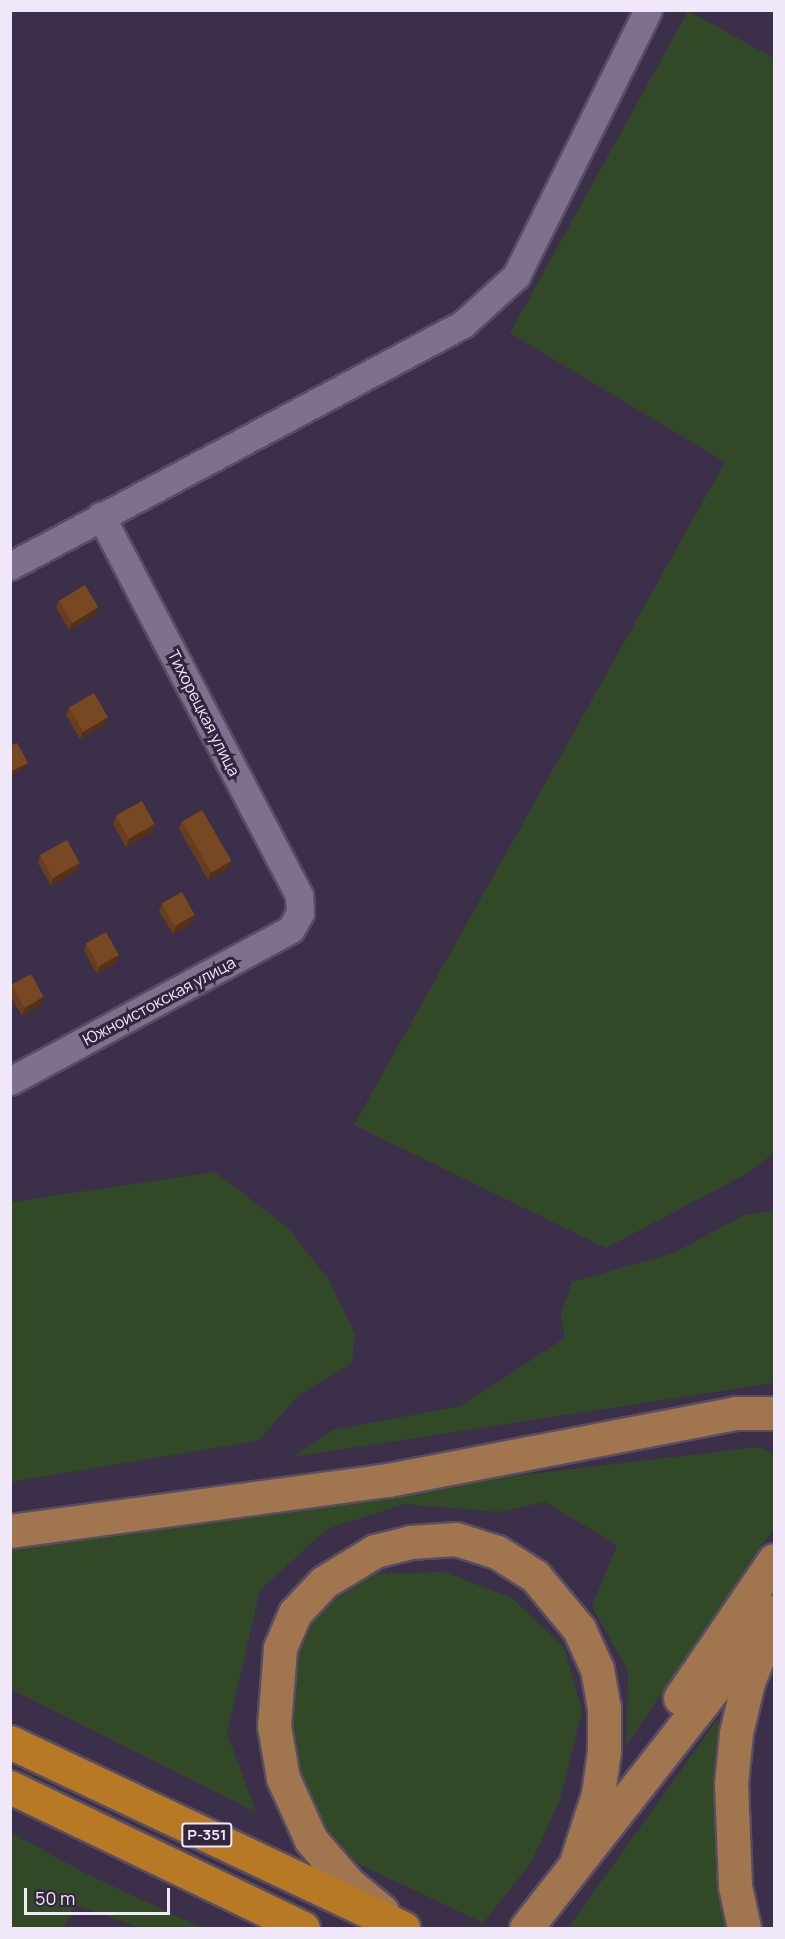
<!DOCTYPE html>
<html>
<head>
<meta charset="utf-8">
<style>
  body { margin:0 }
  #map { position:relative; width:785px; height:1939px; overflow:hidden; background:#3c2f49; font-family:Manrope,sans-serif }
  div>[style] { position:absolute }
  .green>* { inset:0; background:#324927 }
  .roads { filter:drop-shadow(2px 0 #584d63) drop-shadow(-2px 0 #584d63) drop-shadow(0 2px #584d63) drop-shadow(0 -2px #584d63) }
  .minor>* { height:27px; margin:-13.5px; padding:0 13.5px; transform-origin:13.5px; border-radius:13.5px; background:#7f708d }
  .major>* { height:33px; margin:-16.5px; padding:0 16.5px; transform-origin:16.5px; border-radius:16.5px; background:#a1754d }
  .highway>* { height:33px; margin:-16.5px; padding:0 16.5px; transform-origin:16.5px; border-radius:16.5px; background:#b77923 }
  .wall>* { inset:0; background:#673e1e }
  .shaded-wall>* { inset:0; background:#543218 }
  .building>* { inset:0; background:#784823; transform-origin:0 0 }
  span { translate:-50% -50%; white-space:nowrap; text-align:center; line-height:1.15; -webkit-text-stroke:6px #32253e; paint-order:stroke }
  .shield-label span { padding:2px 4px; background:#32253e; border:2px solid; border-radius:4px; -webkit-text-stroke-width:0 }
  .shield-label { font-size:15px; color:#f0e7f8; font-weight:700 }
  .street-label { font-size:16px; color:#f0e7f8 }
  .frame { position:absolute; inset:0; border:12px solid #f0e7f8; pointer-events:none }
  .scale { position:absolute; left:24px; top:1888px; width:146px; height:27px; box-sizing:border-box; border:3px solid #f0e7f8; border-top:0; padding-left:8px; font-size:18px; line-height:21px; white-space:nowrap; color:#f0e7f8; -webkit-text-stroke:4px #32253e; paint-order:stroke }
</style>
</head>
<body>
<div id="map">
  <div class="green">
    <div style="clip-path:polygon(688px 11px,774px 58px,774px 1153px,746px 1174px,606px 1248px,354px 1125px,725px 462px,510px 333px)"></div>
    <div style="clip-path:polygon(215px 1172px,288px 1228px,329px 1280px,355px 1334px,352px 1363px,299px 1395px,258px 1441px,11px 1482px,11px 1202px)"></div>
    <div style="clip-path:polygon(774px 1211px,774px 1383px,292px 1457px,333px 1430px,461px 1406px,565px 1338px,561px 1315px,572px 1282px,674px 1253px,744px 1215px)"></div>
    <div style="clip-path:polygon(757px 1447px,774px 1454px,774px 1528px,626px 1746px,628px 1671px,592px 1606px,617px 1545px,545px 1502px,498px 1512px,405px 1504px,327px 1529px,260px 1590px,227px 1733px,256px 1812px,11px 1689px,10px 1543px,414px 1488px)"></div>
    <div style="clip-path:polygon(444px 1572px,512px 1598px,564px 1647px,582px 1711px,560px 1799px,531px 1863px,483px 1923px,357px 1863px,324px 1824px,295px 1767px,286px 1672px,321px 1609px,374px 1574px)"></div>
    <div style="clip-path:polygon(719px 1717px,716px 1870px,726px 1928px,568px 1928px)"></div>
    <div style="clip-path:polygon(10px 1832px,83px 1872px,202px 1928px,141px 1928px,75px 1905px,63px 1928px,11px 1928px)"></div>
  </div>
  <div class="roads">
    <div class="minor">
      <div style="left:10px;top:566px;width:514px;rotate:-28.11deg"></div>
      <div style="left:463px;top:324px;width:72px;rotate:-42.2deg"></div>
      <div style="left:516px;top:276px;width:297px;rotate:-63.6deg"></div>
      <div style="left:10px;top:1081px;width:319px;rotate:-28.4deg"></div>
      <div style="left:291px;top:929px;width:18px;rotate:-61deg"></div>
      <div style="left:300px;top:913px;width:18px;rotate:-93deg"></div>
      <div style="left:299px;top:895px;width:428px;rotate:-117.6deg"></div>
    </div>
    <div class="major">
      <div style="left:10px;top:1531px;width:381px;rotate:-7.7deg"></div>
      <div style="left:388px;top:1480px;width:355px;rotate:-10.9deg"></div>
      <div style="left:737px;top:1413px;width:37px"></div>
      <div style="left:680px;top:1698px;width:167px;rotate:-55.7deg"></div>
      <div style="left:382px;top:1911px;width:41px;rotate:-140.9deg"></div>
      <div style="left:350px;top:1885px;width:60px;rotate:-130.9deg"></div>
      <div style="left:311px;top:1840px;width:68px;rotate:-114.3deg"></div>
      <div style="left:283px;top:1778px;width:53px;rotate:-99.8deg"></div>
      <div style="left:274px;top:1726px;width:78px;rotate:-85.6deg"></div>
      <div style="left:280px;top:1648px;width:38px;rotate:-67deg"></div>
      <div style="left:295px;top:1613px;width:42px;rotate:-46.9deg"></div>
      <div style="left:324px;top:1582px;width:60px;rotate:-31.3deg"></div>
      <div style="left:375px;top:1551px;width:36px;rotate:-14deg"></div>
      <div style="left:410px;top:1542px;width:46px;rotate:-3.7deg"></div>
      <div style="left:456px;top:1539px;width:43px;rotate:17.6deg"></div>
      <div style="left:497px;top:1552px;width:45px;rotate:32.3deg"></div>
      <div style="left:535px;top:1576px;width:69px;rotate:50.3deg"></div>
      <div style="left:579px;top:1629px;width:44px;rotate:65.8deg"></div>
      <div style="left:597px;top:1669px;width:39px;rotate:80deg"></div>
      <div style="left:604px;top:1707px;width:44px;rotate:90deg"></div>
      <div style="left:604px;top:1751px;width:43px;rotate:97.9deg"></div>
      <div style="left:598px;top:1794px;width:68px;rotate:107.9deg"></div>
      <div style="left:526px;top:1928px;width:402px;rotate:-51.9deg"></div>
      <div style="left:744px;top:1928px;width:43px;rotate:-102.1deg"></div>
      <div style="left:735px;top:1886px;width:102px;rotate:-92.2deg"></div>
      <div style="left:731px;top:1784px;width:51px;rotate:-84.4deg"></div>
      <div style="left:736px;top:1733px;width:52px;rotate:-76.8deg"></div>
      <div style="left:748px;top:1682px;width:43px;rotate:-68.2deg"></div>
    </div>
    <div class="highway">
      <div style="left:10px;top:1742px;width:435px;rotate:25.3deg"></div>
      <div style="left:10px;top:1787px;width:325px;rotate:25.7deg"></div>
    </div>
  </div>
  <div class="wall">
    <div style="clip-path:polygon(59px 600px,95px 615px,69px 630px,56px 608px)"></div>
    <div style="clip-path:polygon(69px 707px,108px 717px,105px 725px,80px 739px,66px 715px)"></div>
    <div style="clip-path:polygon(116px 816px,155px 824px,152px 832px,126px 847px,113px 824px)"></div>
    <div style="clip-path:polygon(182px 821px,228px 868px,208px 880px,179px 829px)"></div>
    <div style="clip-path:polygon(40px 855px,80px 863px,77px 871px,51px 886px,38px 863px)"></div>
    <div style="clip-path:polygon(162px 903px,192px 923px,173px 934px,159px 911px)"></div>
    <div style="clip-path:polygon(86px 943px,119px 955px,116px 963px,97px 974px,84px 951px)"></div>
    <div style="clip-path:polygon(12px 985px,41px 1005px,22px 1016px,10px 996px,10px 988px)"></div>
  </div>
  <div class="shaded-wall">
    <div style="clip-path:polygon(98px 607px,95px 615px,69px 630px,72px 622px)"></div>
    <div style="clip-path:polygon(108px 717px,105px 725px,80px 739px,83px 731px)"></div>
    <div style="clip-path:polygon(28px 763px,26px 767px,10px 776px,10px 772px)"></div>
    <div style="clip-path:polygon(155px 824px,152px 832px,126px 847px,129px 839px)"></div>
    <div style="clip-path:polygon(231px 861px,228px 868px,208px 880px,211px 872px)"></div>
    <div style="clip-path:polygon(80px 863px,77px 871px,51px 886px,53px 878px)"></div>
    <div style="clip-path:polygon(195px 915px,192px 923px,173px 934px,176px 926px)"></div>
    <div style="clip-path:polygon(119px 955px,116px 963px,97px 974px,100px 966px)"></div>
    <div style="clip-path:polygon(44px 997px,41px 1005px,22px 1016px,25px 1008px)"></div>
  </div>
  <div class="building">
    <div style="left:85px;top:585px;width:26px;height:30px;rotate:59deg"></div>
    <div style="left:94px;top:693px;width:28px;height:29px;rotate:60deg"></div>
    <div style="clip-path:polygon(17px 743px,28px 763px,10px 772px,10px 746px)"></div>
    <div style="left:142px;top:801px;width:26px;height:30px;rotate:61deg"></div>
    <div style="left:202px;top:810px;width:59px;height:23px;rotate:60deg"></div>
    <div style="left:67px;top:840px;width:26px;height:31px;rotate:61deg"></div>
    <div style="left:182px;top:892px;width:26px;height:23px;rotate:61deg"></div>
    <div style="left:106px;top:932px;width:26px;height:23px;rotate:61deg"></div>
    <div style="left:31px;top:974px;width:26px;height:22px;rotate:61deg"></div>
  </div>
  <div class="shield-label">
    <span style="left:207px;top:1835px">Р-351</span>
  </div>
  <div class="street-label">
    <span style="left:204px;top:713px;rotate:63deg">Тихорецкая улица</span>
    <span style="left:159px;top:1001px;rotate:-28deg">Южноистокская улица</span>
  </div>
  <div class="frame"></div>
  <div class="scale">50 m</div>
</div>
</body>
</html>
